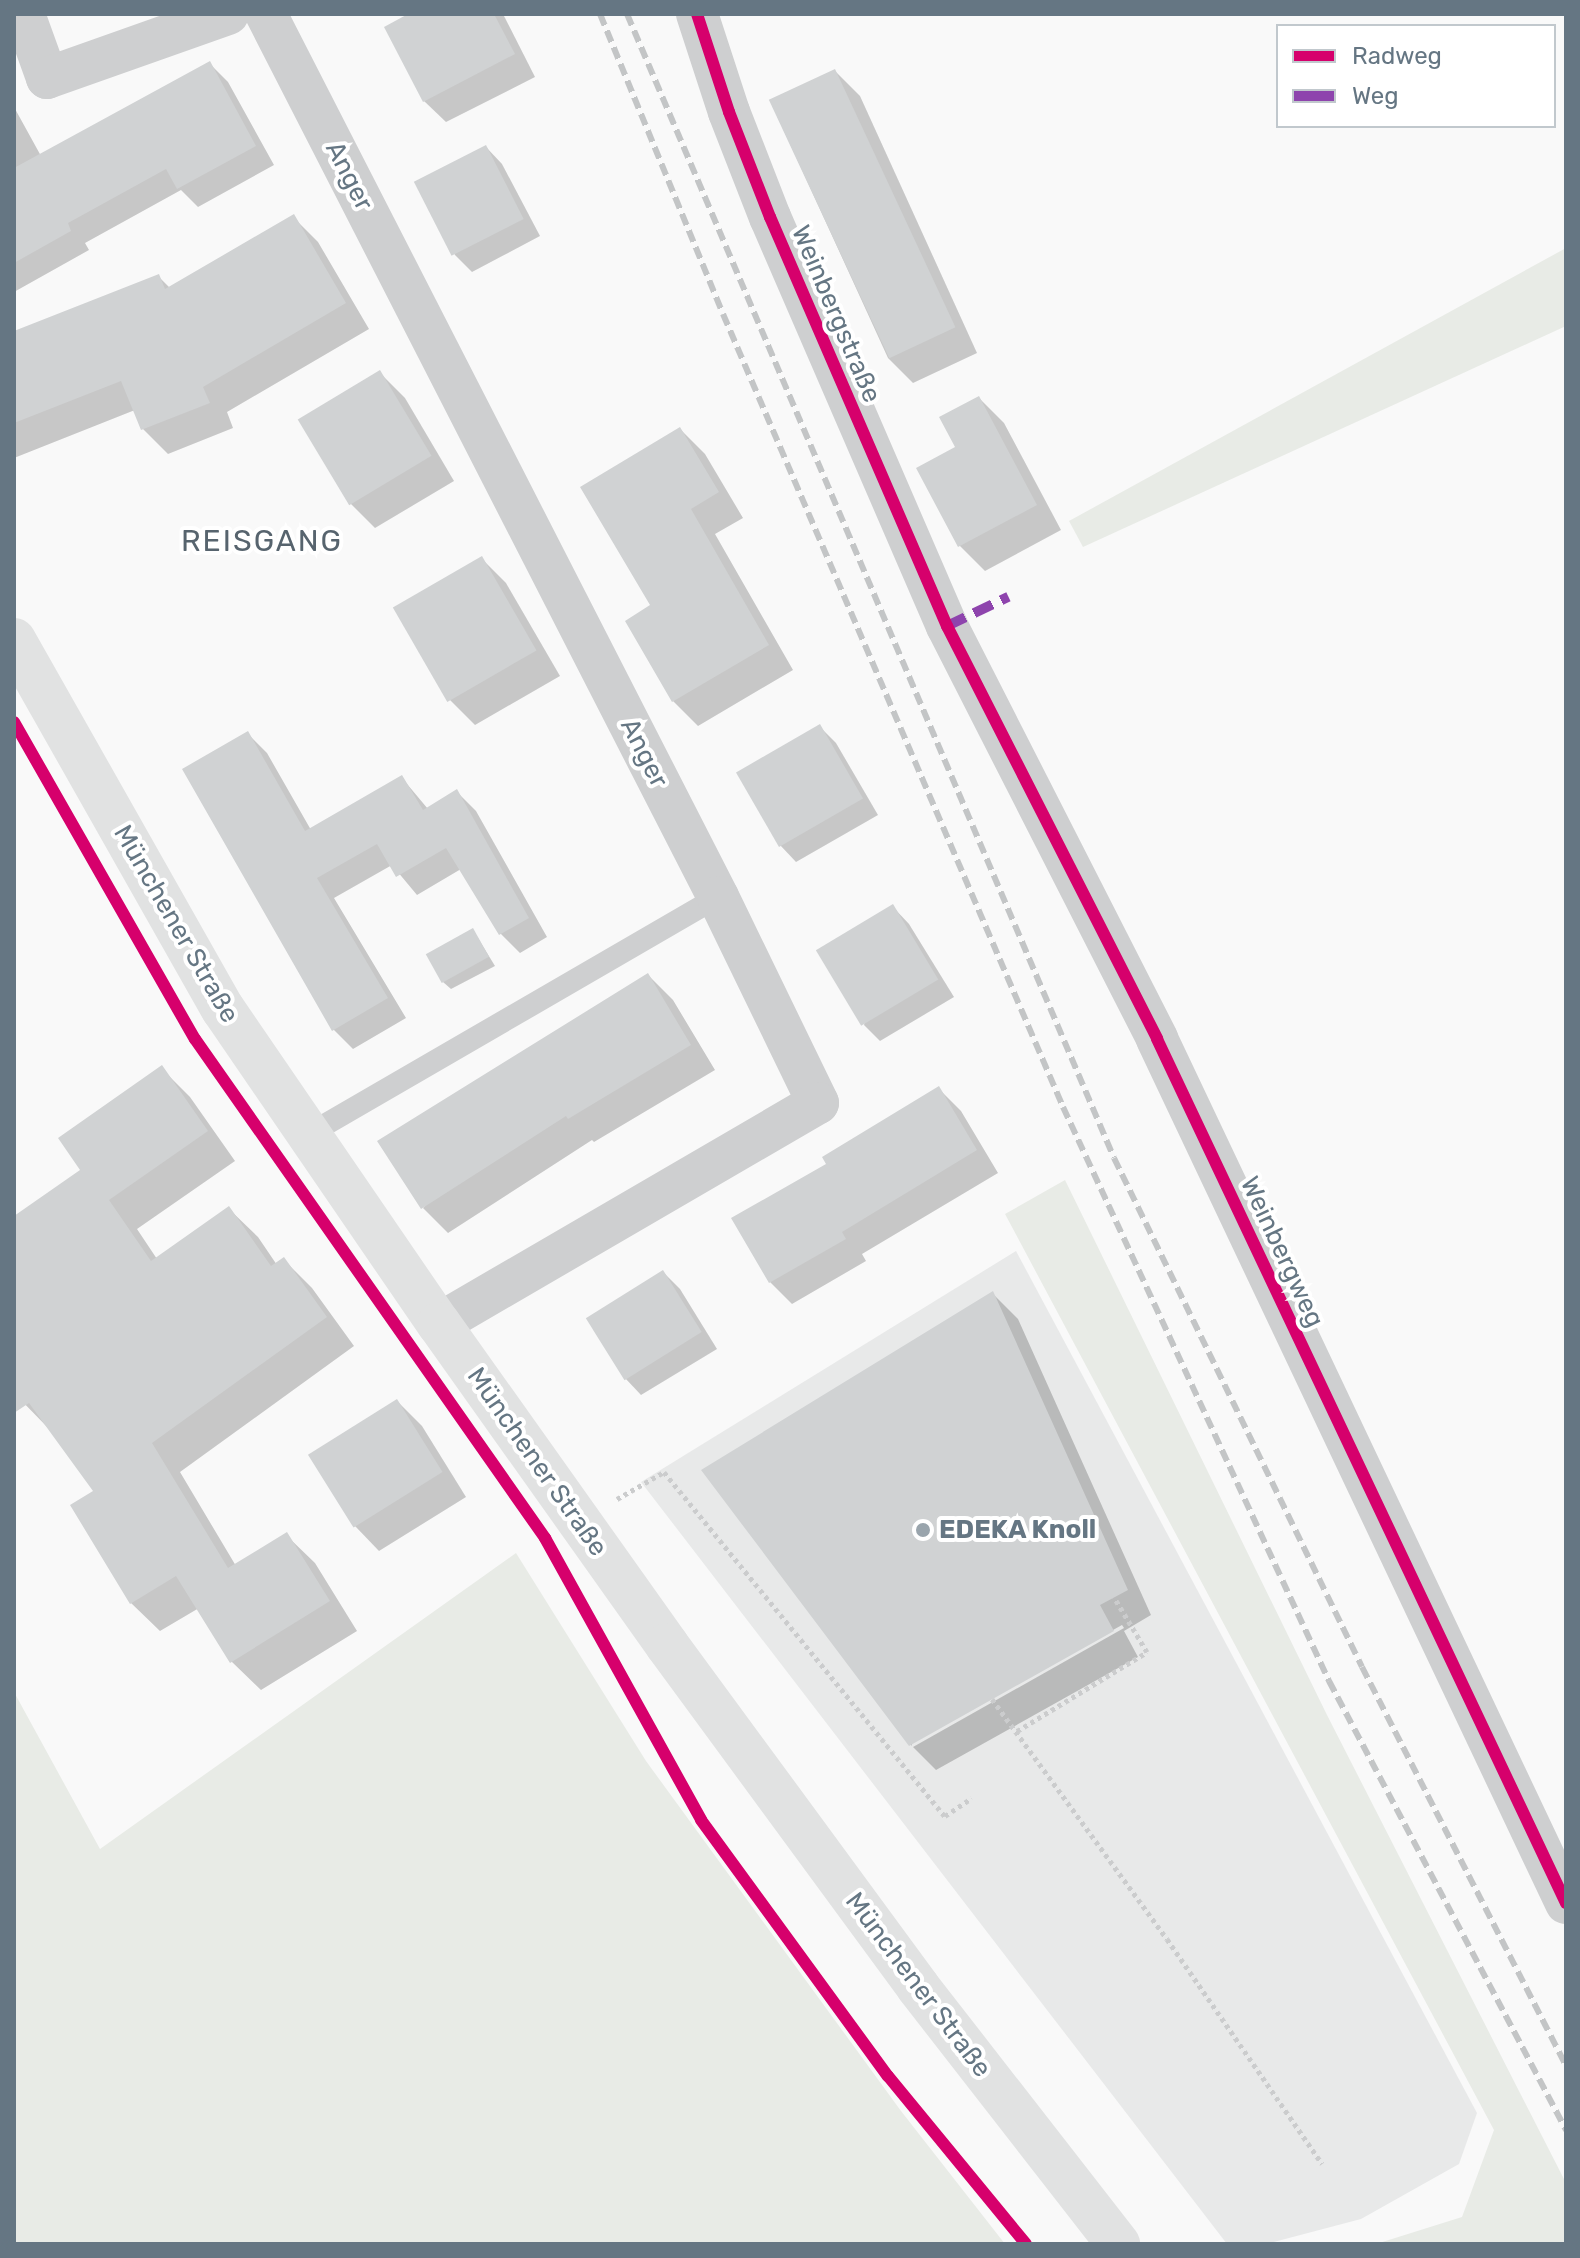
<!DOCTYPE html>
<html>
<head>
<meta charset="utf-8">
<style>
  body { margin:0 }
  #map { position:relative; width:1580px; height:2258px; overflow:hidden; background:#f9f9f9; font-family:Rubik,sans-serif }
  div>[style] { position:absolute }
  .built>* { inset:0; background:#e8e9e9 }
  .green>* { inset:0; background:#e8ebe6 }
  .shadow>* { inset:0; background:#0003 }
  .building>* { inset:0; background:#d0d2d3; transform-origin:0 0 }
  .path>* { height:5px; margin-top:-2.5px; transform-origin:0; background:repeating-linear-gradient(90deg,#cbcccd 0 4px,transparent 0 8px) }
  .lane>* { height:22px; margin:-11px; padding:0 11px; transform-origin:11px; border-radius:11px; background:#cecfd0 }
  .street>* { height:42px; margin:-21px; padding:0 21px; transform-origin:21px; border-radius:21px; background:#cecfd0 }
  .primary>* { height:44px; margin:-22px; padding:0 22px; transform-origin:22px; border-radius:22px; background:#e1e2e2 }
  .rail>* { height:6px; margin-top:-3px; transform-origin:0; background:repeating-linear-gradient(90deg,#c3c5c6 0 12px,transparent 0 18px) }
  .quiet>* { height:10px; margin-top:-5px; transform-origin:0; background:repeating-linear-gradient(90deg,#8e44ad 0 20px,transparent 0 30px) }
  .cycleway>* { height:12px; margin:-6px; padding:0 6px; transform-origin:6px; border-radius:6px; background:#d6006c }
  .dots>* { width:22px; height:22px; translate:-50% -50%; box-sizing:border-box; border:4px solid #fff; border-radius:50% }
  span { translate:-50% -50%; white-space:nowrap; text-align:center; line-height:1.15; -webkit-text-stroke:8px #fff; paint-order:stroke }
  .street-label { font-size:26px; color:#657683 }
  .poi-label { font-size:26px; color:#657683; font-weight:700 }
  .left { translate:0 -50%; text-align:left }
  .quarter-label { font-size:30px; color:#57646e; letter-spacing:2px }
  .frame { position:absolute; inset:0; border:16px solid #657683; pointer-events:none }
  .legend { position:absolute; left:1276px; top:24px; width:280px; height:104px; box-sizing:border-box; background:#fff; border:2px solid #c1c8cd; margin:0; padding:10px 14px; list-style:none; font-size:24px; color:#657683 }
  .legend li { display:flex; align-items:center; gap:16px; height:40px }
  .legend b { width:40px; border:2px solid #c1c8cd }
</style>
</head>
<body>
<div id="map">
  <div class="built">
    <div style="clip-path:polygon(1016px 1251px,1477px 2113px,1459px 2164px,1361px 2219px,1266px 2244px,1227px 2244px,641px 1482px)"></div>
  </div>
  <div class="green">
    <div style="clip-path:polygon(1566px 248px,1566px 326px,1083px 547px,1069px 521px)"></div>
    <div style="clip-path:polygon(1065px 1180px,1327px 1715px,1566px 2183px,1566px 2244px,1376px 2244px,1462px 2217px,1494px 2130px,1005px 1214px)"></div>
    <div style="clip-path:polygon(516px 1553px,646px 1761px,901px 2111px,1005px 2244px,14px 2244px,14px 1692px,100px 1849px)"></div>
  </div>
  <div class="shadow">
    <div style="clip-path:polygon(413px 14px,503px 14px,535px 77px,446px 122px,424px 101px)"></div>
    <div style="clip-path:polygon(209px 63px,228px 82px,274px 165px,198px 207px,181px 190px,85px 243px,89px 250px,14px 292px,14px 107px,41px 156px)"></div>
    <div style="clip-path:polygon(835px 71px,860px 96px,977px 353px,913px 383px,888px 358px,770px 100px)"></div>
    <div style="clip-path:polygon(486px 147px,502px 164px,540px 236px,472px 272px,455px 255px,417px 184px)"></div>
    <div style="clip-path:polygon(293px 217px,318px 242px,369px 329px,227px 412px,233px 428px,168px 454px,143px 429px,135px 410px,14px 458px,14px 334px,159px 277px,170px 288px)"></div>
    <div style="clip-path:polygon(380px 373px,405px 398px,454px 481px,375px 528px,350px 503px,301px 419px)"></div>
    <div style="clip-path:polygon(979px 398px,1004px 423px,1061px 530px,985px 571px,960px 546px,957px 448px)"></div>
    <div style="clip-path:polygon(680px 429px,705px 454px,743px 518px,715px 534px,793px 670px,698px 726px,673px 701px,653px 605px)"></div>
    <div style="clip-path:polygon(481px 558px,506px 583px,560px 676px,475px 725px,450px 700px,396px 608px)"></div>
    <div style="clip-path:polygon(819px 726px,836px 743px,878px 815px,796px 862px,780px 845px)"></div>
    <div style="clip-path:polygon(248px 734px,267px 753px,311px 830px,402px 778px,428px 809px,457px 792px,476px 811px,547px 937px,520px 953px,501px 934px,461px 869px,417px 895px,392px 865px,334px 898px,406px 1018px,353px 1049px,334px 1030px,185px 769px)"></div>
    <div style="clip-path:polygon(893px 907px,909px 924px,954px 997px,880px 1041px,864px 1025px)"></div>
    <div style="clip-path:polygon(473px 930px,495px 966px,451px 989px,443px 982px)"></div>
    <div style="clip-path:polygon(648px 975px,673px 1000px,715px 1070px,594px 1142px,592px 1140px,448px 1233px,423px 1208px)"></div>
    <div style="clip-path:polygon(161px 1068px,190px 1097px,235px 1161px,137px 1229px,157px 1259px,229px 1209px,258px 1237px,277px 1265px,284px 1260px,312px 1288px,354px 1346px,180px 1472px,236px 1566px,286px 1535px,315px 1563px,357px 1631px,261px 1690px,232px 1662px,199px 1608px,160px 1631px,131px 1603px,96px 1492px,54px 1434px,14px 1393px,14px 1218px,83px 1171px)"></div>
    <div style="clip-path:polygon(939px 1089px,961px 1111px,998px 1173px,862px 1254px,866px 1261px,792px 1304px,770px 1282px,829px 1164px)"></div>
    <div style="clip-path:polygon(663px 1272px,680px 1289px,717px 1349px,641px 1395px,625px 1378px,588px 1318px)"></div>
    <div style="clip-path:polygon(993px 1294px,1018px 1319px,1151px 1615px,1124px 1631px,1138px 1657px,936px 1770px,913px 1747px,1124px 1628px,1122px 1625px,912px 1742px,912px 1746px,704px 1471px)"></div>
    <div style="clip-path:polygon(397px 1401px,422px 1426px,466px 1497px,379px 1551px,355px 1526px)"></div>
  </div>
  <div class="building">
    <div style="clip-path:polygon(408px 14px,494px 14px,515px 54px,423px 102px,384px 27px)"></div>
    <div style="clip-path:polygon(210px 61px,256px 146px,177px 189px,166px 169px,68px 223px,71px 231px,14px 263px,14px 168px)"></div>
    <div style="left:835px;top:69px;width:285px;height:73px;rotate:65deg"></div>
    <div style="left:486px;top:145px;width:83px;height:81px;rotate:63deg"></div>
    <div style="clip-path:polygon(294px 214px,346px 303px,203px 387px,210px 403px,141px 430px,121px 381px,14px 423px,14px 331px,159px 274px,165px 289px)"></div>
    <div style="left:380px;top:370px;width:100px;height:96px;rotate:59deg"></div>
    <div style="clip-path:polygon(979px 396px,1037px 505px,958px 547px,916px 468px,955px 447px,939px 417px)"></div>
    <div style="clip-path:polygon(680px 427px,719px 492px,691px 509px,769px 645px,672px 702px,625px 621px,650px 605px,580px 487px)"></div>
    <div style="left:482px;top:556px;width:109px;height:103px;rotate:60deg"></div>
    <div style="left:820px;top:724px;width:86px;height:97px;rotate:60deg"></div>
    <div style="clip-path:polygon(248px 731px,305px 831px,402px 775px,423px 810px,457px 789px,529px 918px,499px 935px,446px 848px,396px 877px,377px 844px,317px 878px,388px 998px,332px 1031px,182px 769px)"></div>
    <div style="left:893px;top:904px;width:88px;height:90px;rotate:59deg"></div>
    <div style="left:473px;top:928px;width:33px;height:54px;rotate:61deg"></div>
    <div style="clip-path:polygon(648px 973px,691px 1045px,568px 1119px,566px 1116px,421px 1209px,377px 1141px)"></div>
    <div style="clip-path:polygon(162px 1065px,208px 1131px,109px 1200px,151px 1261px,229px 1206px,271px 1266px,284px 1257px,327px 1317px,152px 1443px,228px 1568px,287px 1532px,330px 1601px,230px 1663px,176px 1576px,130px 1604px,70px 1505px,93px 1491px,29px 1403px,14px 1413px,14px 1216px,80px 1170px,58px 1138px)"></div>
    <div style="clip-path:polygon(939px 1086px,977px 1150px,842px 1232px,846px 1239px,769px 1283px,731px 1218px,826px 1164px,822px 1157px)"></div>
    <div style="left:663px;top:1270px;width:73px;height:91px;rotate:58deg"></div>
    <div style="clip-path:polygon(993px 1291px,1128px 1590px,1100px 1605px,1114px 1631px,909px 1746px,701px 1470px)"></div>
    <div style="left:397px;top:1399px;width:86px;height:105px;rotate:58deg"></div>
  </div>
  <div class="path">
    <div style="left:617px;top:1499px;width:54px;rotate:-29.9deg"></div>
    <div style="left:664px;top:1472px;width:444px;rotate:50.8deg"></div>
    <div style="left:945px;top:1816px;width:32px;rotate:-34deg"></div>
    <div style="left:992px;top:1699px;width:297px;rotate:53.9deg"></div>
    <div style="left:1167px;top:1939px;width:273px;rotate:55.4deg"></div>
    <div style="left:1017px;top:1731px;width:152px;rotate:-31.3deg"></div>
    <div style="left:1147px;top:1652px;width:64px;rotate:-121deg"></div>
  </div>
  <div class="lane">
    <div style="left:309px;top:1134px;width:473px;rotate:-30.1deg"></div>
  </div>
  <div class="street">
    <div style="left:24px;top:14px;width:68px;rotate:70.2deg"></div>
    <div style="left:47px;top:78px;width:192px;rotate:-19.5deg"></div>
    <div style="left:266px;top:14px;width:992px;rotate:62.89deg"></div>
    <div style="left:718px;top:897px;width:229px;rotate:64.1deg"></div>
    <div style="left:818px;top:1103px;width:439px;rotate:149.8deg"></div>
    <div style="left:697px;top:14px;width:103px;rotate:71.9deg"></div>
    <div style="left:729px;top:112px;width:113px;rotate:68.7deg"></div>
    <div style="left:770px;top:217px;width:446px;rotate:66.6deg"></div>
    <div style="left:947px;top:626px;width:463px;rotate:63deg"></div>
    <div style="left:1157px;top:1039px;width:956px;rotate:64.67deg"></div>
  </div>
  <div class="primary">
    <div style="left:14px;top:640px;width:424px;rotate:60.5deg"></div>
    <div style="left:223px;top:1009px;width:382px;rotate:55.6deg"></div>
    <div style="left:439px;top:1324px;width:394px;rotate:54.6deg"></div>
    <div style="left:667px;top:1645px;width:424px;rotate:53.7deg"></div>
    <div style="left:918px;top:1987px;width:326px;rotate:52.1deg"></div>
  </div>
  <div class="rail">
    <div style="left:600px;top:14px;width:324px;rotate:67.7deg"></div>
    <div style="left:723px;top:314px;width:863px;rotate:66.79deg"></div>
    <div style="left:1063px;top:1107px;width:633px;rotate:65.14deg"></div>
    <div style="left:1329px;top:1681px;width:508px;rotate:62.17deg"></div>
    <div style="left:627px;top:14px;width:1243px;rotate:66.94deg"></div>
    <div style="left:1114px;top:1158px;width:566px;rotate:64.02deg"></div>
    <div style="left:1362px;top:1667px;width:448px;rotate:62.9deg"></div>
  </div>
  <div class="quiet">
    <div style="left:947px;top:626px;width:68px;rotate:-25.4deg"></div>
  </div>
  <div class="cycleway">
    <div style="left:697px;top:14px;width:103px;rotate:71.9deg"></div>
    <div style="left:729px;top:112px;width:113px;rotate:68.7deg"></div>
    <div style="left:770px;top:217px;width:446px;rotate:66.6deg"></div>
    <div style="left:947px;top:626px;width:463px;rotate:63deg"></div>
    <div style="left:1157px;top:1039px;width:956px;rotate:64.67deg"></div>
    <div style="left:14px;top:722px;width:365px;rotate:60.3deg"></div>
    <div style="left:195px;top:1039px;width:610px;rotate:54.95deg"></div>
    <div style="left:545px;top:1538px;width:322px;rotate:61deg"></div>
    <div style="left:701px;top:1820px;width:317px;rotate:53.9deg"></div>
    <div style="left:888px;top:2076px;width:217px;rotate:50.6deg"></div>
  </div>
  <div class="dots">
    <div style="left:923px;top:1530px;background:#99a4ac"></div>
  </div>
  <div class="street-label">
    <span style="left:349px;top:176px;rotate:63deg">Anger</span>
    <span style="left:836px;top:314px;rotate:67deg">Weinbergstraße</span>
    <span style="left:644px;top:753px;rotate:63deg">Anger</span>
    <span style="left:176px;top:924px;rotate:60deg">Münchener Straße</span>
    <span style="left:1282px;top:1252px;rotate:65deg">Weinbergweg</span>
    <span style="left:537px;top:1462px;rotate:55deg">Münchener Straße</span>
    <span style="left:918px;top:1985px;rotate:53deg">Münchener Straße</span>
  </div>
  <div class="poi-label">
    <span class="left" style="left:939px;top:1530px">EDEKA Knoll</span>
  </div>
  <div class="quarter-label">
    <span style="left:262px;top:541px">REISGANG</span>
  </div>
  <div class="frame"></div>
  <ul class="legend">
  <li><b style="height:10px;background:#d6006c"></b>Radweg</li>
  <li><b style="height:10px;background:#8e44ad"></b>Weg</li>
  </ul>
</div>
</body>
</html>
